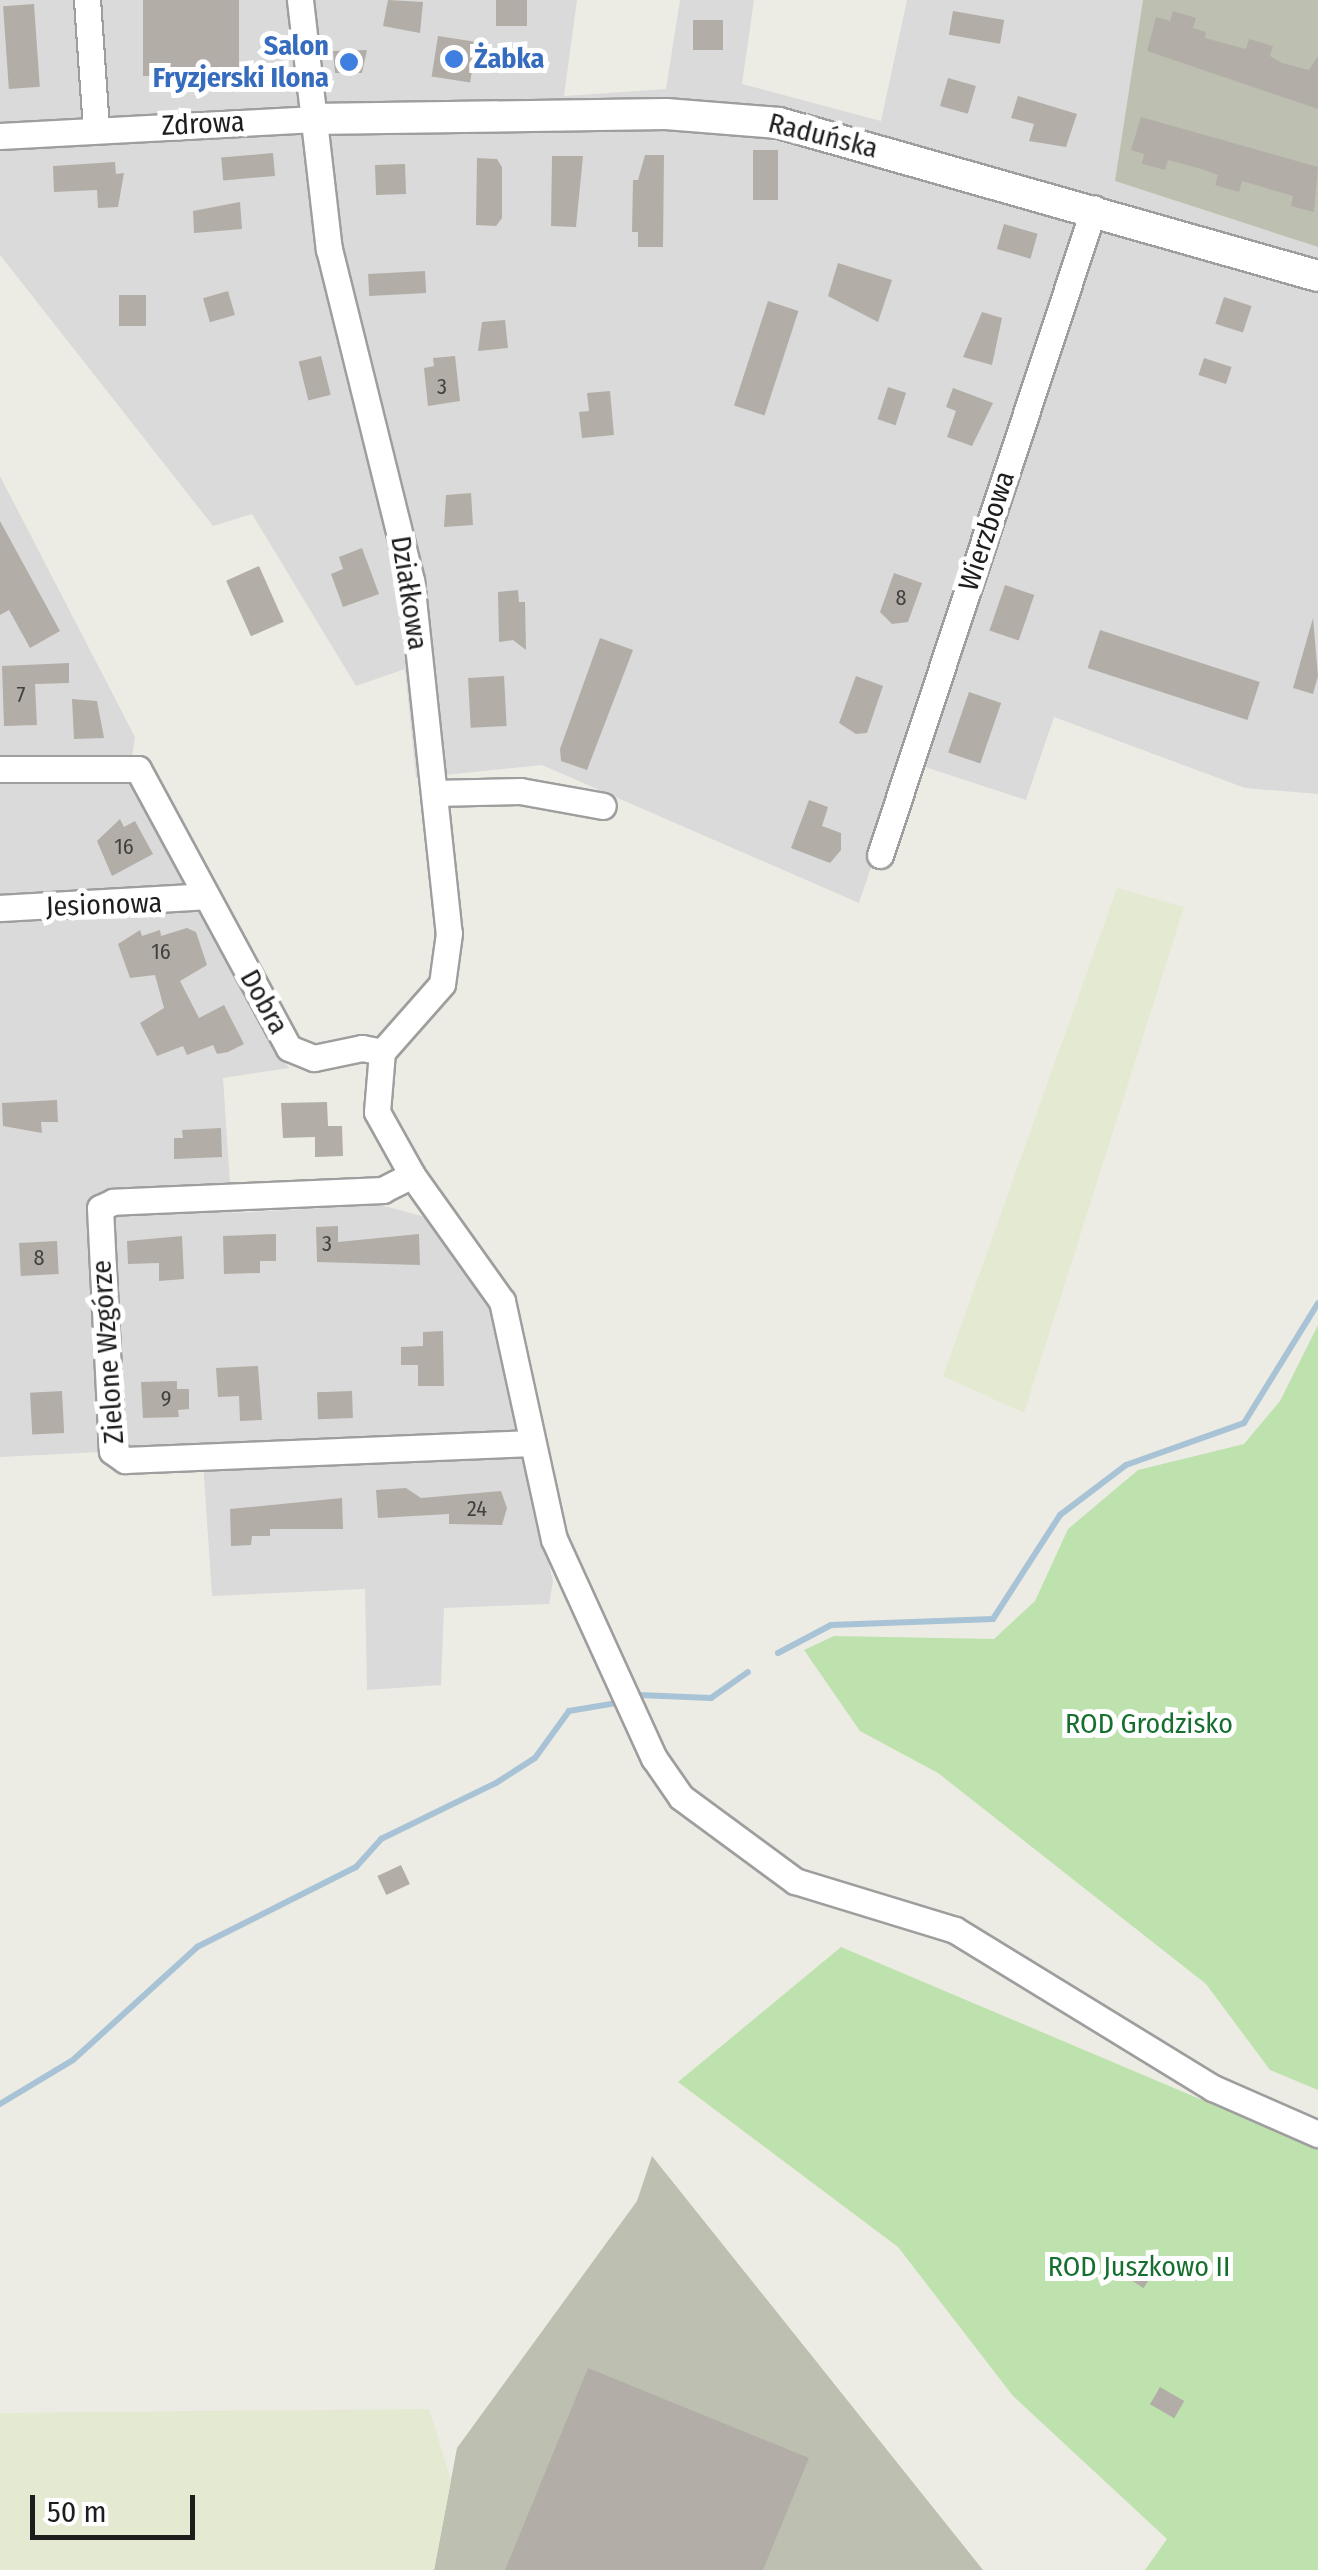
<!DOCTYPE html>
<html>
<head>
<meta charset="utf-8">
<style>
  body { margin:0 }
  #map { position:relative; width:1318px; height:2570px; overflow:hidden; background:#edece4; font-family:"Fira Sans Condensed",sans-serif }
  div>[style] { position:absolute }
  .residential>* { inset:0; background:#dbdada }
  .construction>* { inset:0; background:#bdc0b0 }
  .farmland>* { inset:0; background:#e3ead1 }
  .grass>* { inset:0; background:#bee2ae }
  .stream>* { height:6px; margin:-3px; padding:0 3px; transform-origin:3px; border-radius:3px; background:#a8c3d6 }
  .building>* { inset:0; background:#b2aea7; transform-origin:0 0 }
  .roads { filter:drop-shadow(2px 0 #9e9e9e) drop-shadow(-2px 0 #9e9e9e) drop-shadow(0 2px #9e9e9e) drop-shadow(0 -2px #9e9e9e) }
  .minor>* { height:25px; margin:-12.5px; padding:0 12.5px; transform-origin:12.5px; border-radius:12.5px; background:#fff }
  .tertiary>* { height:30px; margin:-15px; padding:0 15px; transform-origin:15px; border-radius:15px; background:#fff }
  .dots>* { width:28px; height:28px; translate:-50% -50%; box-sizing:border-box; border:5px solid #fff; border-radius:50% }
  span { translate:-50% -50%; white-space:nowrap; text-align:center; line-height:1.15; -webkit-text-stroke:10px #fff; paint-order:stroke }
  .number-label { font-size:22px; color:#424140 }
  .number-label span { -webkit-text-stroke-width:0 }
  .shop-label { font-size:28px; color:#366cbe; font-weight:700 }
  .right { translate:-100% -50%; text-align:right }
  .left { translate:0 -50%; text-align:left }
  .street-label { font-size:28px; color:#1d1d1d }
  .park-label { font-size:28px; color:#176f2f }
  .scale { position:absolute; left:30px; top:2495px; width:165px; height:45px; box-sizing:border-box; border:5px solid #1d1d1d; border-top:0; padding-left:12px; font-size:30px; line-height:35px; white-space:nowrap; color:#1d1d1d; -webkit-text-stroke:8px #fff; paint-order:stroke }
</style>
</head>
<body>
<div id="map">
  <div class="residential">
    <div style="clip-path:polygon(0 0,577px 0,564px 96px,666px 89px,680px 0,754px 0,742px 84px,881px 121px,907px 0,1143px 0,1116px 181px,1318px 247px,1318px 794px,1245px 788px,1054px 717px,1026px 800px,907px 761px,859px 903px,542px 765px,416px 778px,405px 669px,356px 686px,252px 514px,213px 526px,0 255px)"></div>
    <div style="clip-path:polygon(0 476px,135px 737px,129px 779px,289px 1068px,223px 1078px,232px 1213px,381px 1205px,429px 1218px,494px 1316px,553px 1582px,549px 1604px,444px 1608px,441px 1685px,367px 1690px,365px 1589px,212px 1596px,202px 1447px,0 1457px)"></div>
  </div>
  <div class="construction">
    <div style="clip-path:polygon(1143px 0,1318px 0,1318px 247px,1115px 181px)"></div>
    <div style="clip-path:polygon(652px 2156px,983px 2570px,434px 2570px,457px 2448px,637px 2201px)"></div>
  </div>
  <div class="farmland">
    <div style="clip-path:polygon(1117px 888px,1184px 907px,1024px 1413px,943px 1376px)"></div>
    <div style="clip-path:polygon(429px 2409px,451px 2480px,434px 2570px,0 2570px,0 2413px)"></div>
  </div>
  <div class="grass">
    <div style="clip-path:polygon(1318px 1325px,1318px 2090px,1270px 2070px,1206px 1984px,938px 1773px,860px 1731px,804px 1650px,834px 1636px,994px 1639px,1035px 1601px,1068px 1529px,1138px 1470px,1244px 1444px,1280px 1401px)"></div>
    <div style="clip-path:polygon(841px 1947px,1318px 2149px,1318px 2570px,1145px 2570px,1167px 2539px,1013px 2396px,898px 2247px,678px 2082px)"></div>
  </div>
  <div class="stream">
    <div style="left:778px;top:1653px;width:60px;rotate:-27.8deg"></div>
    <div style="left:831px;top:1625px;width:162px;rotate:-2.1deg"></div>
    <div style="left:993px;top:1619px;width:124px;rotate:-57.2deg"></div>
    <div style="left:1060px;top:1515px;width:83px;rotate:-37.1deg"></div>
    <div style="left:1126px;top:1465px;width:125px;rotate:-19.6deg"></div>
    <div style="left:1244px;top:1423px;width:141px;rotate:-58.3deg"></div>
    <div style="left:639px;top:1695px;width:72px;rotate:2.4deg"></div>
    <div style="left:711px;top:1698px;width:45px;rotate:-35.1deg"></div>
    <div style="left:0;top:2104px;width:85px;rotate:-31.1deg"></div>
    <div style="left:73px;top:2060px;width:168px;rotate:-42.3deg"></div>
    <div style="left:197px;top:1947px;width:178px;rotate:-26.7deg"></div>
    <div style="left:356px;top:1867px;width:38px;rotate:-48deg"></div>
    <div style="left:381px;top:1839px;width:128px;rotate:-26deg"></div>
    <div style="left:496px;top:1783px;width:46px;rotate:-32.7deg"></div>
    <div style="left:535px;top:1758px;width:58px;rotate:-54.1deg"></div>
    <div style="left:569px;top:1711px;width:49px;rotate:-9.5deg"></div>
  </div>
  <div class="building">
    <div style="left:143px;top:0;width:96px;height:76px"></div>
    <div style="clip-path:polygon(388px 0,423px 2px,420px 33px,383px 26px)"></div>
    <div style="left:496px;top:0;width:31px;height:26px"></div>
    <div style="left:34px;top:4px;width:83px;height:31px;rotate:86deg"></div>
    <div style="left:953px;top:11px;width:52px;height:24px;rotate:10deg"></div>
    <div style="clip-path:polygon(1173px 11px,1196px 18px,1193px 28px,1206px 32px,1205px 38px,1246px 49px,1249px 39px,1273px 46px,1270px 56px,1282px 63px,1309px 70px,1318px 56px,1318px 109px,1147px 51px,1156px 17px,1170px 21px)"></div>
    <div style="left:693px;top:20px;width:30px;height:30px"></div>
    <div style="left:438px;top:36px;width:39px;height:41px;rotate:9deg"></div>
    <div style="clip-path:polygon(367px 50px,362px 73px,335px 73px,333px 51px)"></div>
    <div style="left:948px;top:78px;width:29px;height:29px;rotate:16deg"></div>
    <div style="clip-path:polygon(1018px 96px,1077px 114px,1066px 147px,1029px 141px,1034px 124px,1011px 118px)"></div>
    <div style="clip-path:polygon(1141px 117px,1318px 167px,1314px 212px,1291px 206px,1293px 196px,1242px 181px,1239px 192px,1215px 185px,1218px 175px,1205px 170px,1168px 160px,1165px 170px,1142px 164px,1144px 154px,1131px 150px)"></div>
    <div style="left:753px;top:150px;width:25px;height:50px"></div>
    <div style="left:273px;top:153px;width:23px;height:52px;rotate:85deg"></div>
    <div style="clip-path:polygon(645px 155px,664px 155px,663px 247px,638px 247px,638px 232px,632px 232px,633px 180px,638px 180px)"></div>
    <div style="clip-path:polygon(552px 156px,583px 156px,576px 227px,551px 226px)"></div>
    <div style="clip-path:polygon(477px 158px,497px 159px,502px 167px,502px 218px,496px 226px,476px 225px)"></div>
    <div style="clip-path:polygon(115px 162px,116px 174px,124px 173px,118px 207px,98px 208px,97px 190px,54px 192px,53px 166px)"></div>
    <div style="left:405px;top:164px;width:30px;height:30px;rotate:88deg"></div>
    <div style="clip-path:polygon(240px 202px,242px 229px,194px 233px,193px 211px)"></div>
    <div style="left:1004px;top:224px;width:35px;height:26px;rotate:16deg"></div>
    <div style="clip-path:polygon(838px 263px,892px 280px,878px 322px,828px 296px)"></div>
    <div style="left:425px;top:271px;width:22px;height:57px;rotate:87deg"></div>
    <div style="left:228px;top:291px;width:25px;height:26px;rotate:74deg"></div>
    <div style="left:146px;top:295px;width:31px;height:27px;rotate:90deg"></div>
    <div style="left:1224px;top:297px;width:29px;height:28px;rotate:18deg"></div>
    <div style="left:768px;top:301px;width:32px;height:110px;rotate:18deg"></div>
    <div style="clip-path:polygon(982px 312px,1002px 318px,992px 365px,963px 357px)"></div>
    <div style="clip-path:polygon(505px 320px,508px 348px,478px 351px,482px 322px)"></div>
    <div style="left:321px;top:356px;width:40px;height:23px;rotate:76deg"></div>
    <div style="clip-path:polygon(455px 356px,460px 401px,428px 406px,424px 368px,434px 366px,433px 358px)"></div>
    <div style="left:1204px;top:358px;width:29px;height:18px;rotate:18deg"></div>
    <div style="left:888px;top:387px;width:19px;height:34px;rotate:18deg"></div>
    <div style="clip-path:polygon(953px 388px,993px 403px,972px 446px,947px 437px,956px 411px,946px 407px)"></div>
    <div style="clip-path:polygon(610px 391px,614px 435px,582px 438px,579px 412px,589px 411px,587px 393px)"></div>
    <div style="clip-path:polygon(471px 493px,473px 525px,444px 527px,446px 495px)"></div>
    <div style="clip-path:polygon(0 521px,60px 631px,30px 648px,9px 610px,0 615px)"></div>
    <div style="clip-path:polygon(362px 548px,379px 594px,343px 607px,331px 574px,343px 569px,339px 557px)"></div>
    <div style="left:259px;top:566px;width:61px;height:36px;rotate:66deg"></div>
    <div style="clip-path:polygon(894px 573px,922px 583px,908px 622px,892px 624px,880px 612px)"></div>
    <div style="left:1005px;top:585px;width:31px;height:48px;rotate:19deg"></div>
    <div style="clip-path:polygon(518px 590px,519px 602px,525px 602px,526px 650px,513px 640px,499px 642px,498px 592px)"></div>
    <div style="clip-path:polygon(1313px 618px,1318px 676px,1313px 694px,1293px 688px)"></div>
    <div style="left:1100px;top:630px;width:168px;height:40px;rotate:18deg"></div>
    <div style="clip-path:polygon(600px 638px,633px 650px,587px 770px,561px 761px,560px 749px)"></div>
    <div style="clip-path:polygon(69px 663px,69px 683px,35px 684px,37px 725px,4px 726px,2px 666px)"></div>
    <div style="left:504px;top:676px;width:50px;height:36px;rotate:87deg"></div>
    <div style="clip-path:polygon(856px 676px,883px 686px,867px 733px,856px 734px,839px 723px)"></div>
    <div style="left:969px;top:692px;width:34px;height:64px;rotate:19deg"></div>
    <div style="clip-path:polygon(72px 699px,97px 701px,104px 738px,74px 739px)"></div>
    <div style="clip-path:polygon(809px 800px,828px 807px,822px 826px,841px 833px,841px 850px,830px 863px,791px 848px)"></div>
    <div style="clip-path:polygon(120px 819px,124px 827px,135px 821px,153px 854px,112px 876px,97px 841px)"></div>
    <div style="clip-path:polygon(187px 928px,196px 932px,207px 965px,180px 981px,199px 1018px,224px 1005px,244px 1044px,228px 1052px,217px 1054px,213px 1045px,187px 1055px,183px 1046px,157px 1056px,140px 1023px,164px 1008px,155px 975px,130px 978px,118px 944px,140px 930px,142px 936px,160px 930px,161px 936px)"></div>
    <div style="clip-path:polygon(57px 1100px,58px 1122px,41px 1122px,42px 1133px,3px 1126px,2px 1103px)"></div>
    <div style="clip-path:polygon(327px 1102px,328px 1126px,342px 1126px,343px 1156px,315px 1157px,315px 1137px,283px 1138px,281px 1103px)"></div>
    <div style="clip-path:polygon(221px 1128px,222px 1157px,174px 1159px,174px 1138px,183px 1138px,182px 1130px)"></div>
    <div style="clip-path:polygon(338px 1226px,338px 1242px,419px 1234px,420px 1265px,317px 1262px,316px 1227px)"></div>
    <div style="clip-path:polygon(276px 1234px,276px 1261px,260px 1261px,260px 1273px,224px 1274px,223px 1236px)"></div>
    <div style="clip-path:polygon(182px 1236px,184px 1279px,159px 1281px,159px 1263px,128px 1264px,127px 1241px)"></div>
    <div style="left:57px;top:1241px;width:33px;height:38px;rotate:87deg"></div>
    <div style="clip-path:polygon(443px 1331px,444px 1386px,418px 1386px,418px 1365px,401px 1365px,401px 1347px,423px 1346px,423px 1332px)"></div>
    <div style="clip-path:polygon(258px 1366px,262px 1420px,240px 1421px,239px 1396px,218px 1397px,216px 1368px)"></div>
    <div style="clip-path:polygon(177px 1381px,177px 1389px,189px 1389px,189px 1409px,178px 1410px,179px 1417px,143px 1418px,141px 1382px)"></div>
    <div style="left:62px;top:1391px;width:42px;height:32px;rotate:87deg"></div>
    <div style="left:352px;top:1391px;width:27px;height:35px;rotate:88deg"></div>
    <div style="clip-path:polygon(406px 1488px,421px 1498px,501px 1491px,507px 1508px,502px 1525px,449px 1524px,449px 1514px,378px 1518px,376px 1490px)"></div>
    <div style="clip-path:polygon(342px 1498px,343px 1529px,270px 1529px,270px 1536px,252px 1536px,251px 1545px,231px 1546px,230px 1509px)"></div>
    <div style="left:401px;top:1865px;width:21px;height:26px;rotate:65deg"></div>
    <div style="left:1135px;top:2256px;width:25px;height:22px;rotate:34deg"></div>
    <div style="clip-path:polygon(588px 2368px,809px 2458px,763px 2570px,505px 2570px)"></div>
    <div style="left:1160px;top:2387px;width:28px;height:20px;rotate:30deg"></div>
  </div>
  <div class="roads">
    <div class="minor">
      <div style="left:87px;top:0;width:129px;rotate:86deg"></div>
      <div style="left:300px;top:0;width:251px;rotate:83.4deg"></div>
      <div style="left:329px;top:249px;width:341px;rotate:76.1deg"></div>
      <div style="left:411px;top:580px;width:355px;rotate:83.9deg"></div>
      <div style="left:449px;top:933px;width:51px;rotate:97.8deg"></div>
      <div style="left:442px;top:984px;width:91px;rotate:131.4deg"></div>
      <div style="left:382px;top:1052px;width:60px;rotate:94.8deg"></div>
      <div style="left:377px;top:1112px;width:72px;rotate:60.9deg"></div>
      <div style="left:412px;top:1175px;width:155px;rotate:54.5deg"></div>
      <div style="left:502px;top:1301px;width:244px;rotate:77.7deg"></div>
      <div style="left:554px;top:1539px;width:241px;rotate:65.5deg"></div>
      <div style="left:654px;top:1758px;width:47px;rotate:55.3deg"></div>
      <div style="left:681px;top:1797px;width:142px;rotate:36.4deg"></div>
      <div style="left:795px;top:1881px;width:167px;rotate:17deg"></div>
      <div style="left:955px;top:1930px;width:303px;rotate:31.5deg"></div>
      <div style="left:1213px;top:2088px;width:115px;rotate:23.7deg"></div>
      <div style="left:0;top:136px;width:311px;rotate:-3.1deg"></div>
      <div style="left:0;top:769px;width:138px"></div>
      <div style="left:138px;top:769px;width:317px;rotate:61.6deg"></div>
      <div style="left:289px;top:1048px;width:27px;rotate:22deg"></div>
      <div style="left:314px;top:1058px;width:49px;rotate:-11.8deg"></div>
      <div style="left:362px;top:1048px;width:20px;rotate:11deg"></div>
      <div style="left:434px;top:793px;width:86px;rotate:-1.3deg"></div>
      <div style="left:520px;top:791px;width:84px;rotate:10.2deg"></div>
      <div style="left:880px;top:855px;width:681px;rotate:-71.7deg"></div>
      <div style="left:0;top:908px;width:206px;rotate:-3.3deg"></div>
      <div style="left:412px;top:1175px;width:33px;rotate:153deg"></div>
      <div style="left:383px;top:1190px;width:270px;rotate:177.5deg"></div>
      <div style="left:113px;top:1202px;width:14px;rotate:155deg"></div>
      <div style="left:100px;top:1208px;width:243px;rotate:87.2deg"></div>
      <div style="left:112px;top:1451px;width:16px;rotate:35deg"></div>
      <div style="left:125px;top:1460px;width:407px;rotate:-2.4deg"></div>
    </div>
    <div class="tertiary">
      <div style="left:311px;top:119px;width:355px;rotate:-0.8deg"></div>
      <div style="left:666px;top:114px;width:113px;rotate:4.6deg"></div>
      <div style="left:779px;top:123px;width:560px;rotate:15.85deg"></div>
    </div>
  </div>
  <div class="dots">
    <div style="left:454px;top:59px;background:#3f7fe0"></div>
    <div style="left:349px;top:62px;background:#3f7fe0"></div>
  </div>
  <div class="number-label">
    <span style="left:442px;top:387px">3</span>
    <span style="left:901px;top:598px">8</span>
    <span style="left:21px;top:695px">7</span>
    <span style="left:124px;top:847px">16</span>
    <span style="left:161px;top:952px">16</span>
    <span style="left:327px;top:1244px">3</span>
    <span style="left:39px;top:1258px">8</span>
    <span style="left:166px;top:1399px">9</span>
    <span style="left:477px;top:1509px">24</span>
  </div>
  <div class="shop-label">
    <span class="right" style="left:329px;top:62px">Salon<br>Fryzjerski Ilona</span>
    <span class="left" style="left:474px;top:59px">Żabka</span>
  </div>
  <div class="street-label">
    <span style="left:203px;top:124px;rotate:-3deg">Zdrowa</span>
    <span style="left:823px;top:136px;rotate:14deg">Raduńska</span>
    <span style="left:987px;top:531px;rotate:-72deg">Wierzbowa</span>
    <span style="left:409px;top:593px;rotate:81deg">Działkowa</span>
    <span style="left:104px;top:905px;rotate:-2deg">Jesionowa</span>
    <span style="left:264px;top:1002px;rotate:61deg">Dobra</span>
    <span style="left:108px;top:1352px;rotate:-94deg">Zielone Wzgórze</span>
  </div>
  <div class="park-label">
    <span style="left:1149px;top:1724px">ROD Grodzisko</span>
    <span style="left:1139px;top:2267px">ROD Juszkowo II</span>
  </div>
  <div class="scale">50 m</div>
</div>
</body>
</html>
